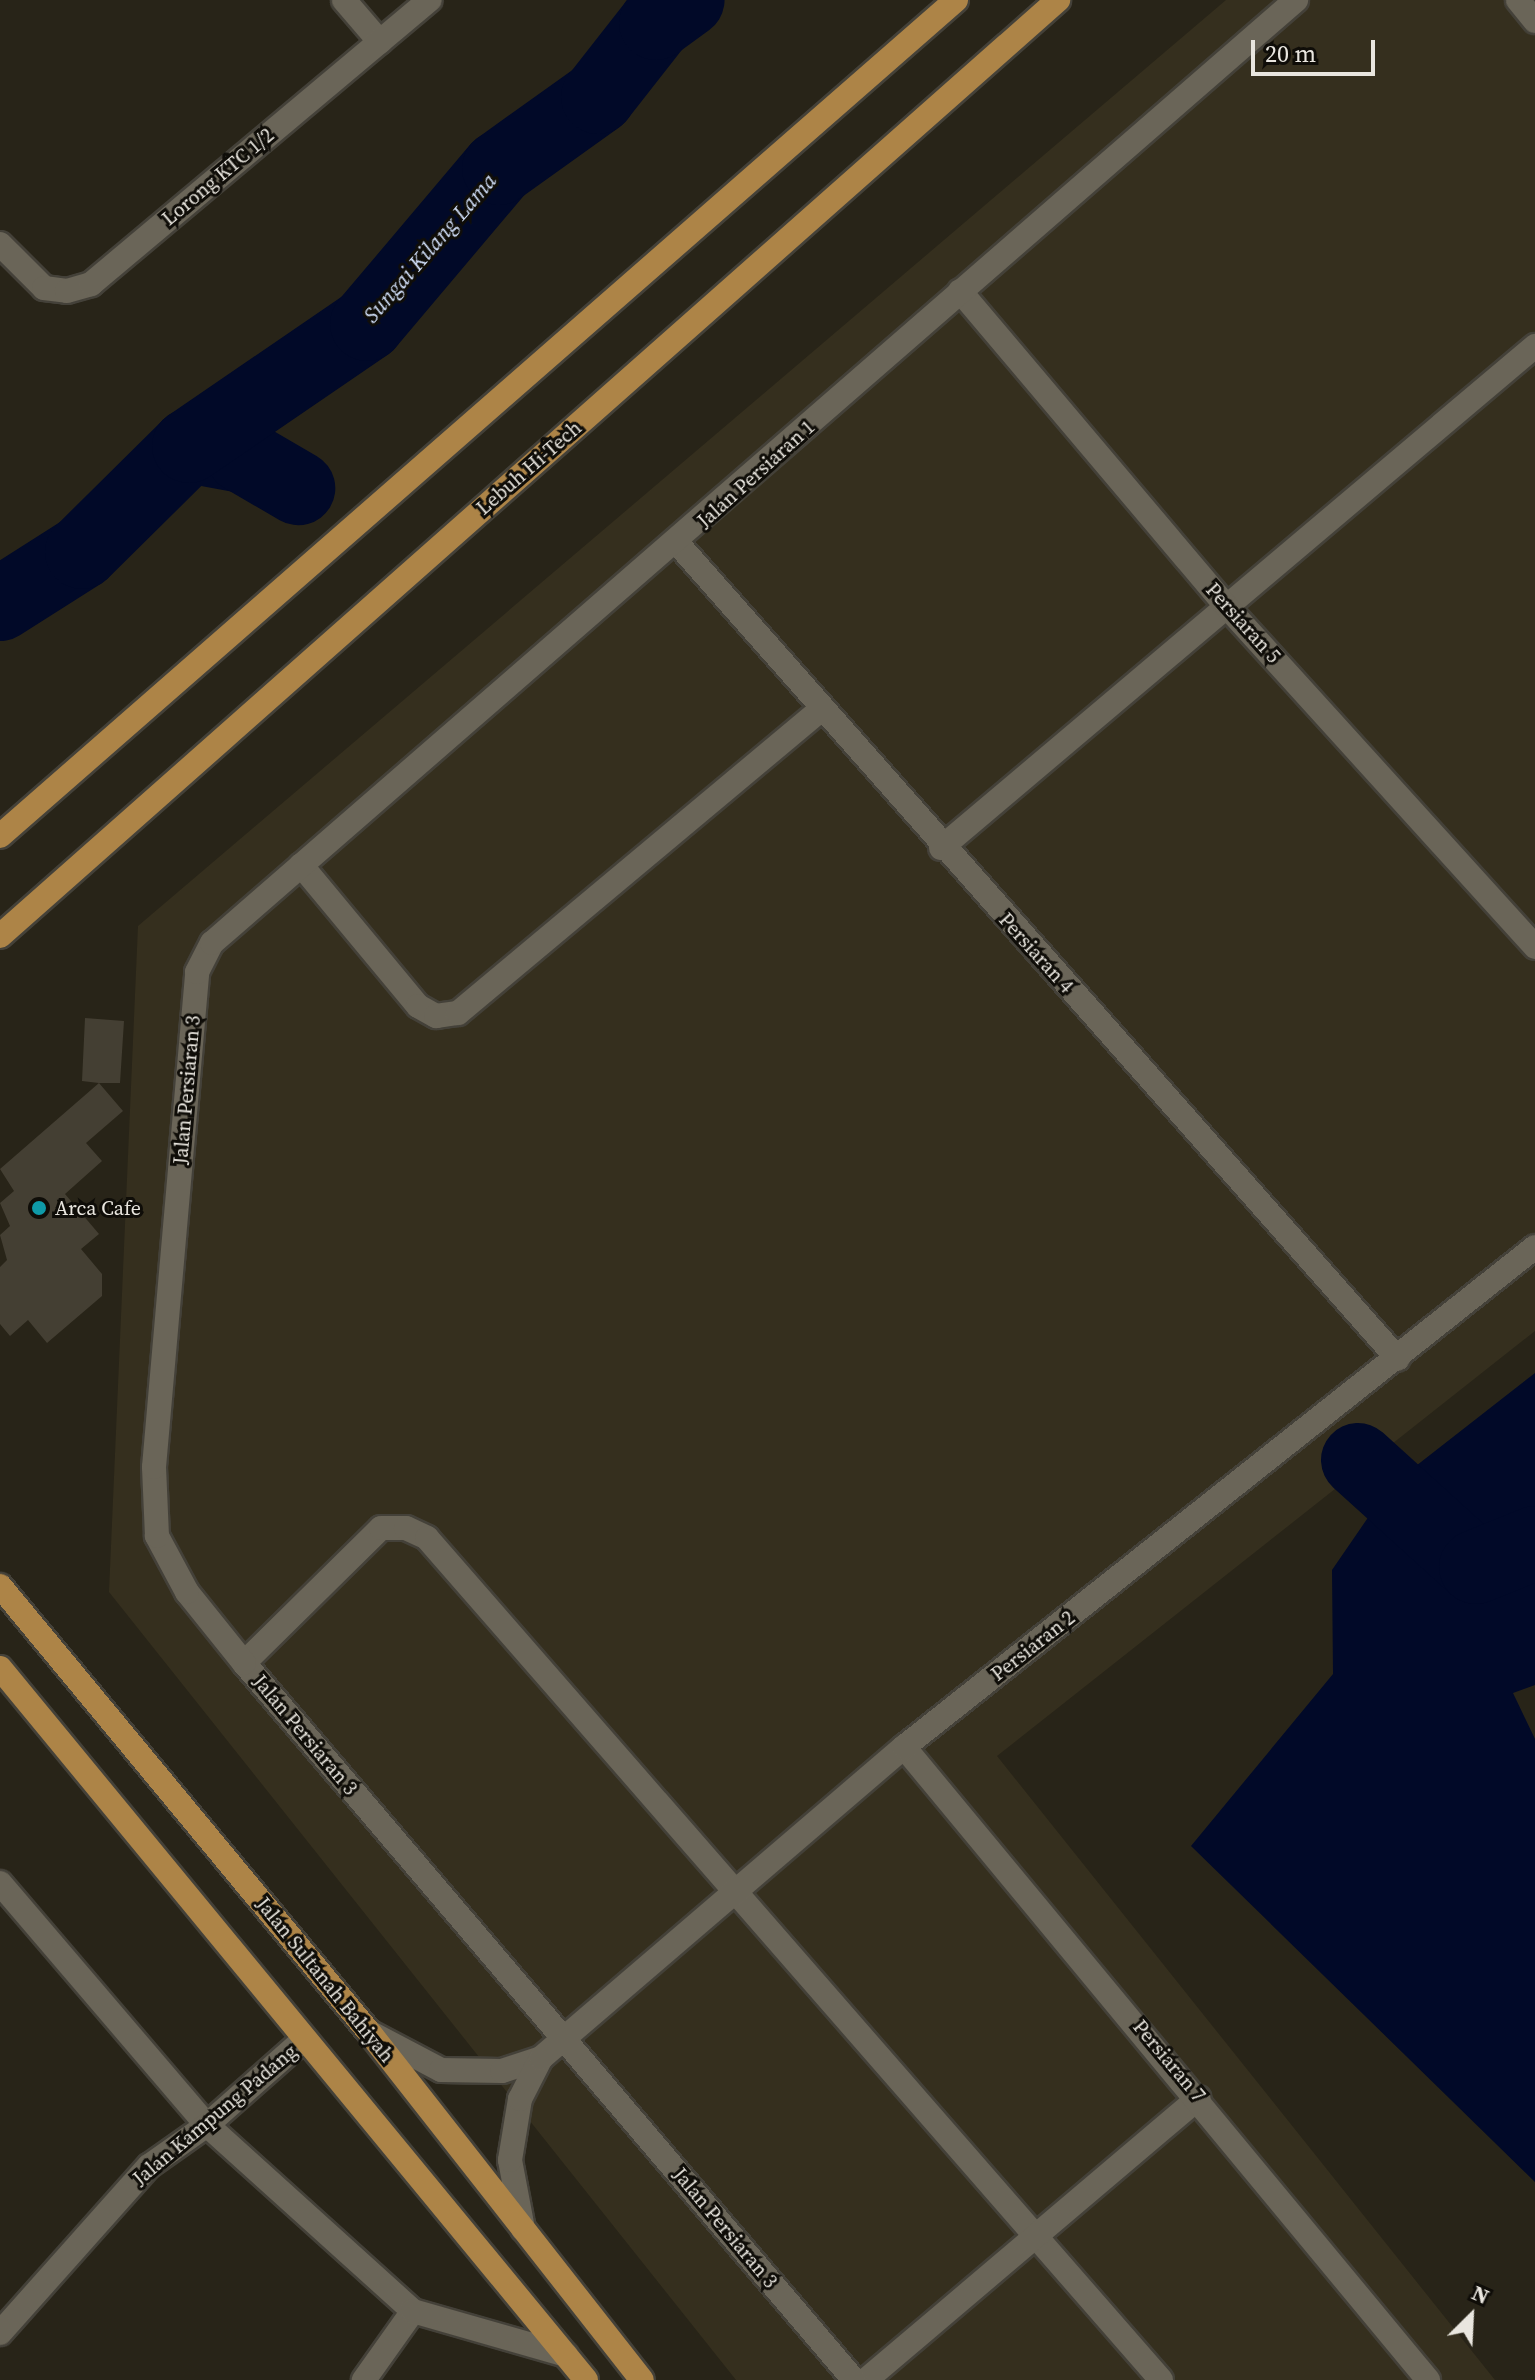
<!DOCTYPE html>
<html>
<head>
<meta charset="utf-8">
<style>
  body { margin:0 }
  #map { position:relative; width:1535px; height:2380px; overflow:hidden; background:#282418; font-family:"Source Serif 4",serif }
  div>[style] { position:absolute }
  .built>* { inset:0; background:#352f1e }
  .water>* { inset:0; background:#010928 }
  .river>* { height:74px; margin:-37px; padding:0 37px; transform-origin:37px; border-radius:37px; background:#010928 }
  .building>* { inset:0; background:#443f33 }
  .roads { filter:drop-shadow(2px 0 #444139) drop-shadow(-2px 0 #444139) drop-shadow(0 2px #444139) drop-shadow(0 -2px #444139) }
  .lane>* { height:24px; margin:-12px; padding:0 12px; transform-origin:12px; border-radius:12px; background:#6a6558 }
  .street>* { height:24px; margin:-12px; padding:0 12px; transform-origin:12px; border-radius:12px; background:#6a6558 }
  .primary>* { height:24px; margin:-12px; padding:0 12px; transform-origin:12px; border-radius:12px; background:#ad8447 }
  .dots>* { width:22px; height:22px; translate:-50% -50%; box-sizing:border-box; border:4px solid #0f0d08; border-radius:50% }
  span { translate:-50% -50%; white-space:nowrap; text-align:center; line-height:1.15; -webkit-text-stroke:6px #0f0d08; paint-order:stroke }
  .street-label { font-size:20px; color:#e9e6df }
  .poi-label { font-size:20px; color:#e9e6df }
  .left { translate:0 -50%; text-align:left }
  .water-label { font-size:22px; color:#d1dff9; font-style:italic }
  .north { position:absolute; left:1431px; top:2276px; width:80px; height:80px; -webkit-text-stroke:6px #0f0d08; paint-order:stroke; rotate:24deg; font-size:22px; font-weight:700; line-height:32px; text-align:center; color:#e9e6df }
  .north::after { content:''; display:block; margin:auto; width:28px; height:36px; background:#e9e6df; clip-path:polygon(50% 0,100% 100%,50% 72%,0 100%) }
  .scale { position:absolute; left:1251px; top:40px; width:124px; height:36px; box-sizing:border-box; border:4px solid #e9e6df; border-top:0; padding-left:10px; font-size:24px; line-height:28px; white-space:nowrap; color:#e9e6df; -webkit-text-stroke:6px #0f0d08; paint-order:stroke }
</style>
</head>
<body>
<div id="map">
  <div class="built">
    <div style="clip-path:polygon(1226px 0,1535px 0,1535px 1331px,997px 1756px,1495px 2380px,736px 2380px,109px 1592px,138px 926px)"></div>
  </div>
  <div class="water">
    <div style="clip-path:polygon(1535px 1373px,1535px 1685px,1513px 1693px,1535px 1739px,1535px 2182px,1191px 1846px,1333px 1674px,1332px 1570px,1389px 1487px)"></div>
  </div>
  <div class="river">
    <div style="left:189px;top:446px;width:55px;rotate:10.5deg"></div>
    <div style="left:243px;top:456px;width:64px;rotate:30.2deg"></div>
    <div style="left:0;top:604px;width:97px;rotate:-32.4deg"></div>
    <div style="left:82px;top:552px;width:151px;rotate:-44.7deg"></div>
    <div style="left:189px;top:446px;width:216px;rotate:-34.4deg"></div>
    <div style="left:367px;top:324px;width:204px;rotate:-49.8deg"></div>
    <div style="left:499px;top:168px;width:122px;rotate:-35.6deg"></div>
    <div style="left:598px;top:97px;width:94px;rotate:-51.9deg"></div>
    <div style="left:656px;top:23px;width:39px;rotate:-36deg"></div>
    <div style="left:1358px;top:1460px;width:159px;rotate:42.2deg"></div>
    <div style="left:1476px;top:1567px;width:64px;rotate:-22.1deg"></div>
  </div>
  <div class="building">
    <div style="clip-path:polygon(85px 1018px,124px 1021px,120px 1083px,99px 1083px,123px 1111px,86px 1143px,102px 1161px,65px 1194px,99px 1234px,81px 1249px,102px 1274px,102px 1296px,47px 1343px,28px 1320px,10px 1336px,0 1324px,0 1267px,7px 1260px,0 1235px,10px 1226px,0 1203px,14px 1191px,0 1169px,99px 1083px,82px 1081px)"></div>
  </div>
  <div class="roads">
    <div class="lane">
      <div style="left:941px;top:848px;width:778px;rotate:-40.2deg"></div>
      <div style="left:301px;top:865px;width:183px;rotate:50.3deg"></div>
      <div style="left:418px;top:1006px;width:21px;rotate:29deg"></div>
      <div style="left:436px;top:1016px;width:22px;rotate:-8deg"></div>
      <div style="left:458px;top:1013px;width:472px;rotate:-39.9deg"></div>
      <div style="left:244px;top:1663px;width:192px;rotate:-44.6deg"></div>
      <div style="left:381px;top:1528px;width:25px"></div>
      <div style="left:406px;top:1528px;width:23px;rotate:25deg"></div>
      <div style="left:427px;top:1538px;width:1117px;rotate:48.92deg"></div>
      <div style="left:866px;top:2380px;width:436px;rotate:-40.3deg"></div>
    </div>
    <div class="street">
      <div style="left:344px;top:0;width:55px;rotate:49.4deg"></div>
      <div style="left:1518px;top:0;width:27px;rotate:51deg"></div>
      <div style="left:0;top:244px;width:62px;rotate:45deg"></div>
      <div style="left:44px;top:288px;width:23px;rotate:7deg"></div>
      <div style="left:67px;top:291px;width:25px;rotate:-16deg"></div>
      <div style="left:91px;top:284px;width:442px;rotate:-40deg"></div>
      <div style="left:960px;top:291px;width:414px;rotate:49.8deg"></div>
      <div style="left:1227px;top:607px;width:459px;rotate:47.8deg"></div>
      <div style="left:678px;top:544px;width:1087px;rotate:48.54deg"></div>
      <div style="left:904px;top:1747px;width:822px;rotate:50.38deg"></div>
      <div style="left:0;top:1883px;width:318px;rotate:49.5deg"></div>
      <div style="left:207px;top:2125px;width:278px;rotate:42.1deg"></div>
      <div style="left:413px;top:2311px;width:85px;rotate:125.4deg"></div>
      <div style="left:371px;top:2033px;width:79px;rotate:27.9deg"></div>
      <div style="left:441px;top:2070px;width:61px;rotate:0.9deg"></div>
      <div style="left:502px;top:2071px;width:41px;rotate:-18.4deg"></div>
      <div style="left:523px;top:2229px;width:70px;rotate:-100.7deg"></div>
      <div style="left:510px;top:2160px;width:62px;rotate:-80.7deg"></div>
      <div style="left:520px;top:2099px;width:46px;rotate:-62.9deg"></div>
      <div style="left:541px;top:2058px;width:478px;rotate:-40.6deg"></div>
      <div style="left:904px;top:1747px;width:805px;rotate:-38.39deg"></div>
      <div style="left:413px;top:2311px;width:159px;rotate:16deg"></div>
      <div style="left:0;top:2333px;width:224px;rotate:-48.3deg"></div>
      <div style="left:149px;top:2166px;width:71px;rotate:-35.3deg"></div>
      <div style="left:207px;top:2125px;width:128px;rotate:-41.5deg"></div>
      <div style="left:854px;top:2380px;width:941px;rotate:-130.39deg"></div>
      <div style="left:244px;top:1663px;width:91px;rotate:-128.8deg"></div>
      <div style="left:187px;top:1592px;width:64px;rotate:-118.2deg"></div>
      <div style="left:157px;top:1536px;width:69px;rotate:-92.5deg"></div>
      <div style="left:154px;top:1467px;width:497px;rotate:-85deg"></div>
      <div style="left:197px;top:972px;width:33px;rotate:-63deg"></div>
      <div style="left:212px;top:943px;width:1437px;rotate:-41.02deg"></div>
    </div>
    <div class="primary">
      <div style="left:0;top:836px;width:1270px;rotate:-41.17deg"></div>
      <div style="left:0;top:936px;width:1413px;rotate:-41.5deg"></div>
      <div style="left:0;top:1586px;width:579px;rotate:50.4deg"></div>
      <div style="left:369px;top:2032px;width:442px;rotate:51.9deg"></div>
      <div style="left:0;top:1668px;width:922px;rotate:50.54deg"></div>
    </div>
  </div>
  <div class="dots">
    <div style="left:39px;top:1208px;background:#0f9aa8"></div>
  </div>
  <div class="street-label">
    <span style="left:218px;top:177px;rotate:-40deg">Lorong KTC 1/2</span>
    <span style="left:529px;top:468px;rotate:-41deg">Lebuh Hi-Tech</span>
    <span style="left:756px;top:474px;rotate:-42deg">Jalan Persiaran 1</span>
    <span style="left:1243px;top:623px;rotate:48deg">Persiaran 5</span>
    <span style="left:1036px;top:953px;rotate:48deg">Persiaran 4</span>
    <span style="left:187px;top:1090px;rotate:-85deg">Jalan Persiaran 3</span>
    <span style="left:1033px;top:1646px;rotate:-38deg">Persiaran 2</span>
    <span style="left:305px;top:1735px;rotate:50deg">Jalan Persiaran 3</span>
    <span style="left:325px;top:1980px;rotate:51deg">Jalan Sultanah Bahiyah</span>
    <span style="left:1169px;top:2061px;rotate:50deg">Persiaran 7</span>
    <span style="left:215px;top:2115px;rotate:-40deg">Jalan Kampung Padang</span>
    <span style="left:725px;top:2228px;rotate:50deg">Jalan Persiaran 3</span>
  </div>
  <div class="poi-label">
    <span class="left" style="left:55px;top:1208px">Arca Cafe</span>
  </div>
  <div class="water-label">
    <span style="left:430px;top:248px;rotate:-49deg">Sungai Kilang Lama</span>
  </div>
  <div class="north">N</div>
  <div class="scale">20 m</div>
</div>
</body>
</html>
